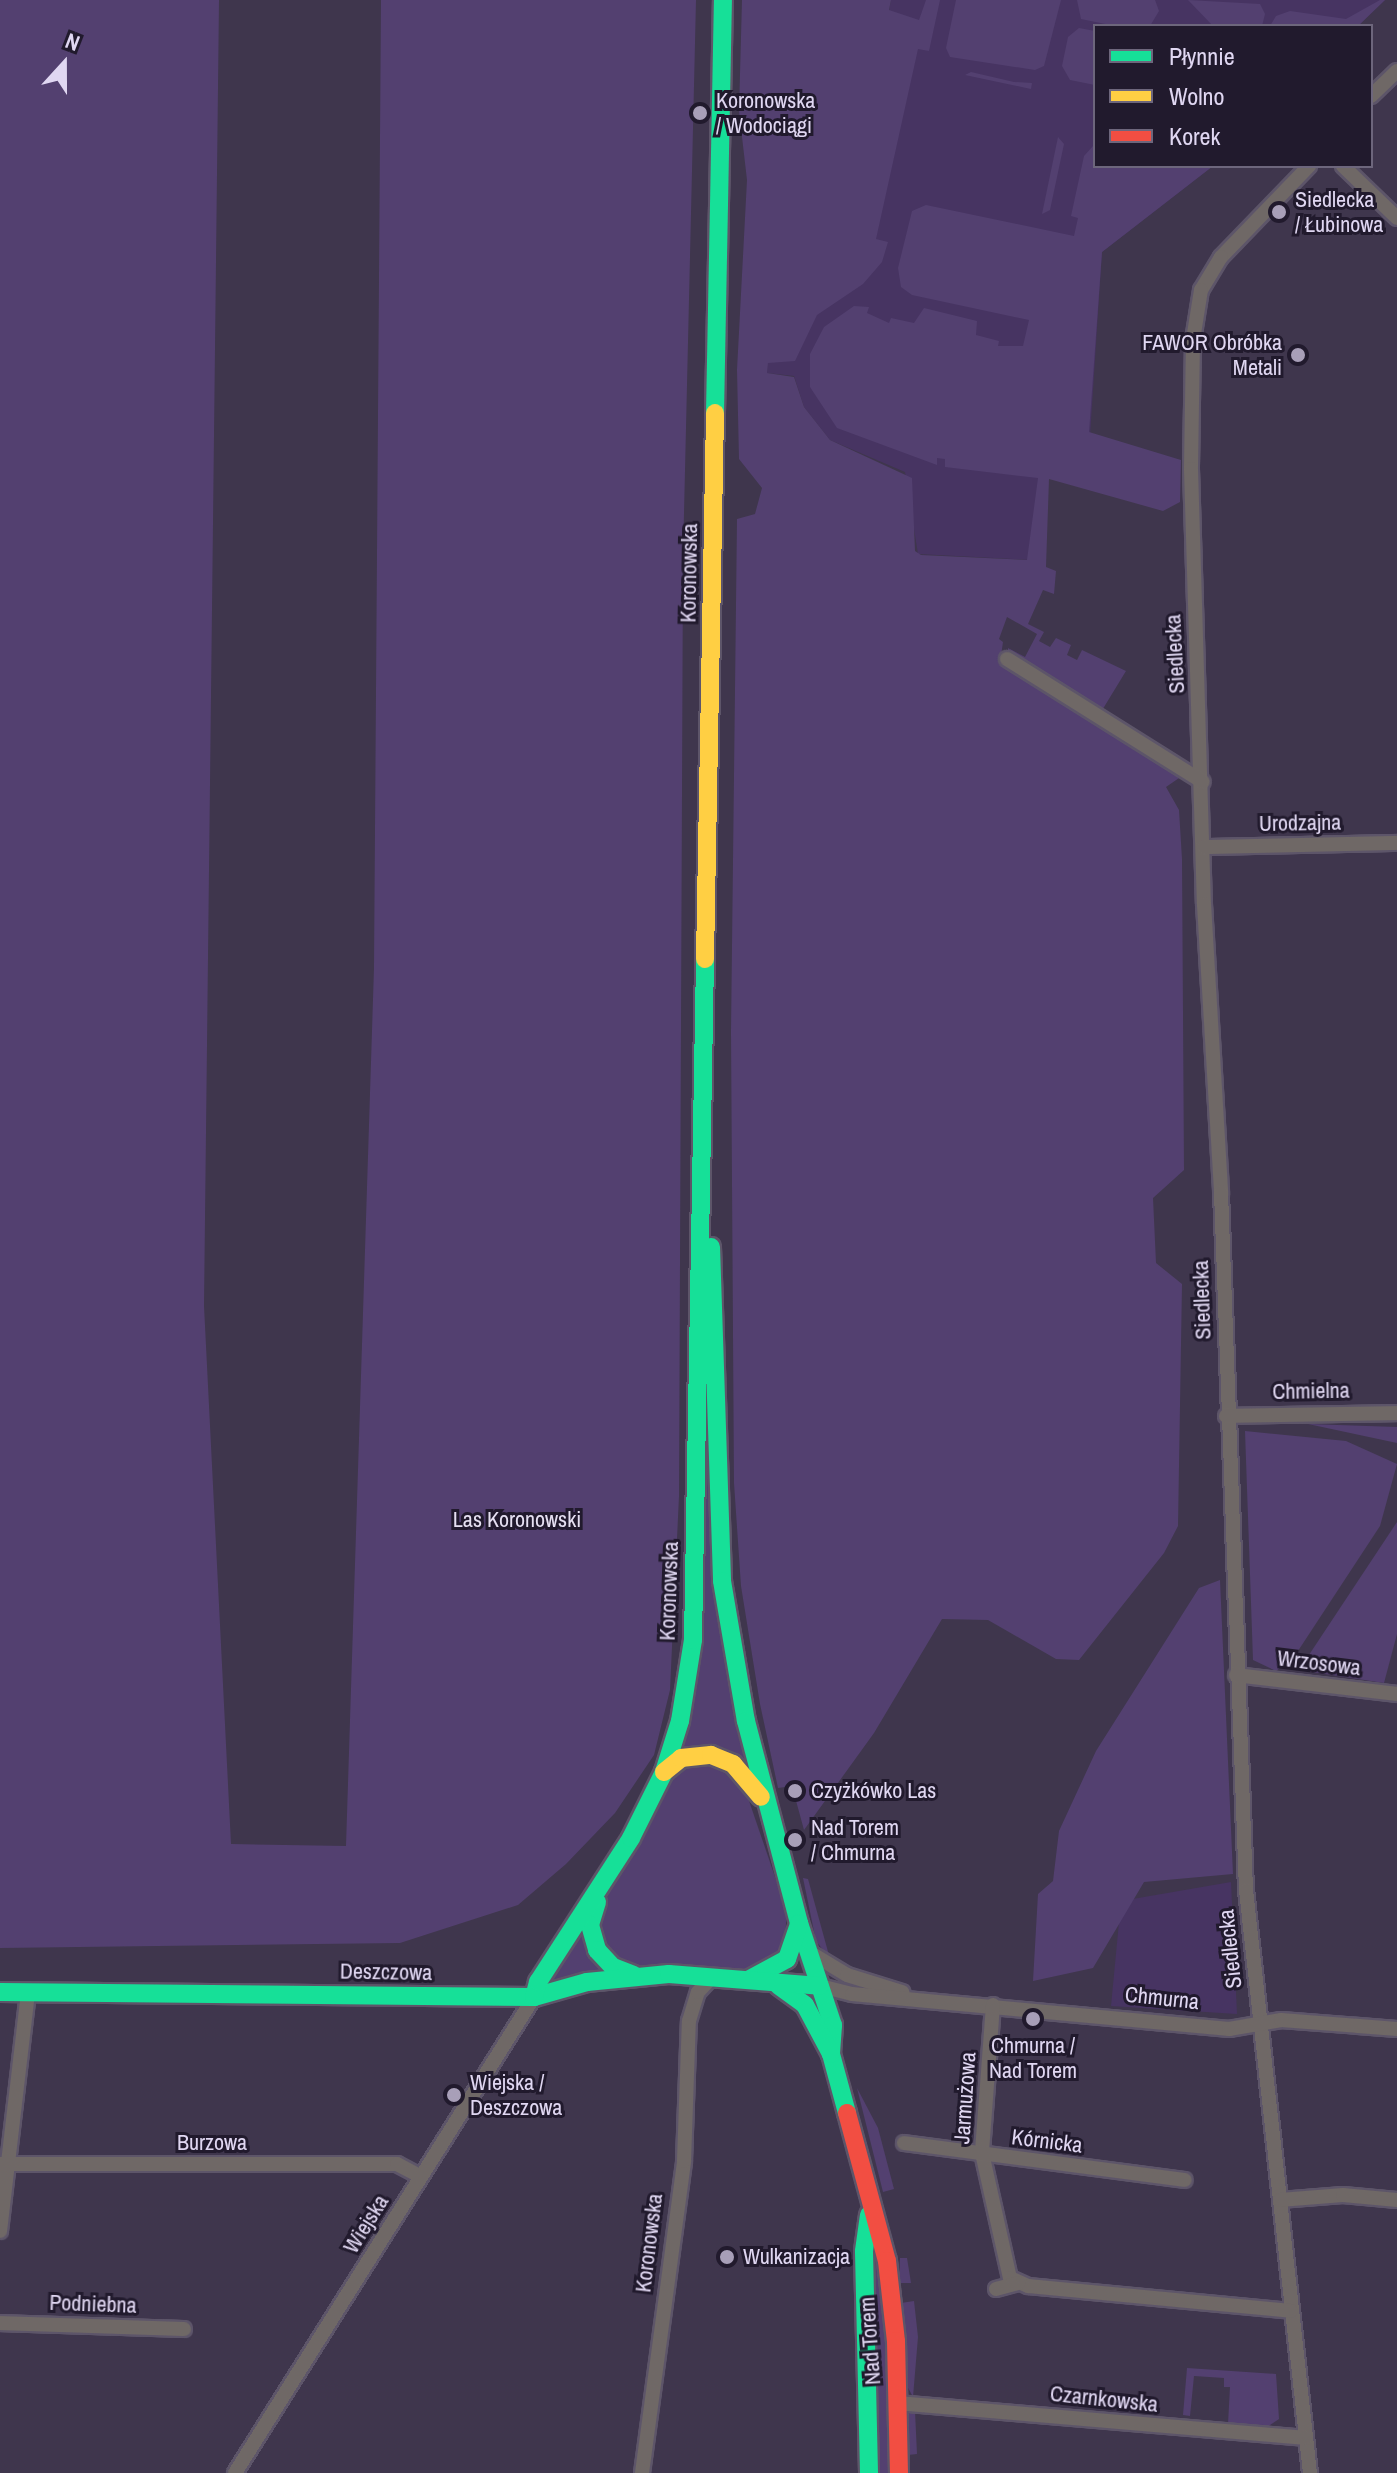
<!DOCTYPE html>
<html>
<head>
<meta charset="utf-8">
<style>
  body { margin:0 }
  #map { position:relative; width:1397px; height:2473px; overflow:hidden; background:#3f364d; font-family:"Archivo Narrow",sans-serif }
  div>[style] { position:absolute }
  .built>* { inset:0; background:#473462 }
  .green>* { inset:0; background:#534070 }
  .roads { filter:drop-shadow(2px 0 #5d5569) drop-shadow(-2px 0 #5d5569) drop-shadow(0 2px #5d5569) drop-shadow(0 -2px #5d5569) }
  .street>* { height:14px; margin:-7px; padding:0 7px; transform-origin:7px; border-radius:7px; background:#6f6866 }
  .fast>* { height:18px; margin:-9px; padding:0 9px; transform-origin:9px; border-radius:9px; background:#16e098 }
  .slow>* { height:18px; margin:-9px; padding:0 9px; transform-origin:9px; border-radius:9px; background:#ffcf43 }
  .jam>* { height:18px; margin:-9px; padding:0 9px; transform-origin:9px; border-radius:9px; background:#f24e42 }
  .dots>* { width:22px; height:22px; translate:-50% -50%; box-sizing:border-box; border:4px solid #211a2d; border-radius:50% }
  span { translate:-50% -50%; white-space:nowrap; text-align:center; line-height:1.15; -webkit-text-stroke:6px #211a2d; paint-order:stroke }
  .poi-label { font-size:22px; color:#e0d7f2 }
  .left { translate:0 -50%; text-align:left }
  .right { translate:-100% -50%; text-align:right }
  .street-label { font-size:22px; color:#e0d7f2 }
  .park-label { font-size:22px; color:#e6e0f2 }
  .legend { position:absolute; left:1093px; top:24px; width:280px; height:144px; box-sizing:border-box; background:#211a2d; border:2px solid #6d667c; margin:0; padding:10px 14px; list-style:none; font-size:24px; color:#e0d7f2 }
  .legend li { display:flex; align-items:center; gap:16px; height:40px }
  .legend b { width:40px; border:2px solid #6d667c }
  .north { position:absolute; left:24px; top:24px; width:80px; height:80px; -webkit-text-stroke:6px #211a2d; paint-order:stroke; rotate:21deg; font-size:22px; font-weight:700; line-height:32px; text-align:center; color:#e0d7f2 }
  .north::after { content:''; display:block; margin:auto; width:28px; height:36px; background:#e0d7f2; clip-path:polygon(50% 0,100% 100%,50% 72%,0 100%) }
</style>
</head>
<body>
<div id="map">
  <div class="built">
    <div style="clip-path:polygon(891px 0,1385px 0,1358px 26px,1095px 26px,1095px 166px,1213px 166px,1102px 252px,1087px 482px,1042px 474px,1030px 560px,918px 554px,905px 472px,830px 440px,804px 407px,794px 376px,767px 373px,768px 349px,852px 216px)"></div>
    <div style="clip-path:polygon(1231px 1882px,1237px 2014px,1111px 2006px,1121px 1901px)"></div>
  </div>
  <div class="green">
    <div style="clip-path:polygon(0 0,219px 0,204px 1306px,231px 1844px,346px 1846px,374px 968px,381px 0,696px 0,683px 556px,679px 1496px,670px 1690px,654px 1755px,615px 1813px,566px 1864px,518px 1905px,400px 1943px,0 1948px)"></div>
    <div style="clip-path:polygon(742px 0,891px 0,889px 10px,919px 20px,926px 0,940px 0,929px 51px,918px 49px,876px 239px,888px 242px,882px 262px,863px 284px,817px 315px,795px 361px,768px 363px,767px 373px,794px 377px,804px 407px,830px 440px,912px 478px,915px 551px,921px 555px,1027px 560px,1038px 478px,945px 467px,945px 459px,937px 458px,937px 465px,837px 428px,810px 387px,810px 354px,824px 327px,854px 306px,869px 307px,867px 313px,889px 323px,891px 318px,914px 323px,924px 308px,977px 321px,976px 335px,999px 341px,998px 346px,1023px 346px,1029px 320px,912px 295px,901px 287px,898px 268px,912px 211px,926px 205px,1074px 236px,1078px 218px,1071px 216px,1084px 156px,1093px 146px,1095px 166px,1213px 166px,1102px 252px,1089px 432px,1181px 460px,1180px 502px,1163px 511px,1049px 479px,1046px 567px,1056px 571px,1054px 594px,1043px 590px,1028px 624px,1044px 632px,1039px 641px,1050px 647px,1056px 638px,1071px 645px,1067px 655px,1077px 660px,1082px 650px,1126px 671px,1101px 712px,1008px 656px,1008px 648px,1025px 657px,1037px 634px,1007px 617px,999px 639px,1003px 642px,1001px 656px,1182px 776px,1166px 787px,1179px 810px,1182px 859px,1184px 1170px,1153px 1198px,1156px 1263px,1182px 1284px,1178px 1526px,1164px 1553px,1079px 1660px,1056px 1659px,988px 1620px,942px 1619px,874px 1733px,804px 1830px,792px 1786px,778px 1788px,760px 1704px,741px 1586px,734px 1483px,731px 1032px,737px 519px,755px 514px,762px 488px,739px 459px,737px 370px,747px 180px,739px 111px)"></div>
    <div style="clip-path:polygon(956px 0,1061px 0,1044px 66px,1035px 70px,950px 57px,946px 48px)"></div>
    <div style="clip-path:polygon(1077px 0,1155px 0,1159px 11px,1150px 26px,1115px 26px,1081px 19px)"></div>
    <div style="clip-path:polygon(1188px 0,1260px 4px,1265px 14px,1262px 26px,1213px 26px)"></div>
    <div style="clip-path:polygon(1380px 0,1385px 0,1358px 26px,1270px 26px,1276px 16px,1290px 11px,1346px 19px)"></div>
    <div style="clip-path:polygon(1079px 28px,1095px 31px,1095px 85px,1070px 80px,1062px 66px,1068px 37px)"></div>
    <div style="clip-path:polygon(971px 72px,1014px 82px,1032px 83px,1031px 89px,965px 75px)"></div>
    <div style="clip-path:polygon(1058px 137px,1064px 144px,1050px 210px,1042px 214px)"></div>
    <div style="clip-path:polygon(706px 1421px,746px 1760px,744px 1763px,681px 1752px)"></div>
    <div style="clip-path:polygon(1308px 1424px,1397px 1427px,1397px 1443px)"></div>
    <div style="clip-path:polygon(1245px 1431px,1346px 1441px,1397px 1464px,1380px 1526px,1294px 1657px,1276px 1671px,1253px 1660px)"></div>
    <div style="clip-path:polygon(1397px 1522px,1397px 1634px,1384px 1683px,1299px 1670px)"></div>
    <div style="clip-path:polygon(1220px 1580px,1233px 1874px,1144px 1882px,1093px 1968px,1033px 1981px,1038px 1894px,1053px 1881px,1059px 1831px,1096px 1751px,1199px 1588px)"></div>
    <div style="clip-path:polygon(689px 1763px,724px 1766px,746px 1792px,787px 1912px,784px 1949px,750px 1971px,622px 1965px,599px 1940px,602px 1902px,669px 1778px)"></div>
    <div style="clip-path:polygon(803px 1878px,808px 1879px,830px 1959px,816px 1941px)"></div>
    <div style="clip-path:polygon(582px 1931px,600px 1970px,549px 1983px,547px 1980px)"></div>
    <div style="clip-path:polygon(857px 2088px,878px 2128px,894px 2189px,883px 2192px)"></div>
    <div style="clip-path:polygon(875px 2240px,888px 2347px,891px 2473px,878px 2473px)"></div>
    <div style="clip-path:polygon(900px 2258px,907px 2258px,911px 2283px,899px 2283px)"></div>
    <div style="clip-path:polygon(914px 2301px,918px 2337px,913px 2397px,906px 2384px,901px 2303px)"></div>
    <div style="clip-path:polygon(1187px 2368px,1276px 2374px,1279px 2419px,1267px 2427px,1228px 2424px,1230px 2387px,1224px 2387px,1224px 2378px,1194px 2376px,1190px 2416px,1183px 2415px)"></div>
    <div style="clip-path:polygon(915px 2411px,917px 2454px,908px 2455px,907px 2414px)"></div>
  </div>
  <div class="roads">
    <div class="street">
      <div style="left:1371px;top:96px;width:36px;rotate:-44deg"></div>
      <div style="left:1309px;top:166px;width:127px;rotate:134deg"></div>
      <div style="left:1221px;top:257px;width:39px;rotate:121deg"></div>
      <div style="left:1201px;top:290px;width:51px;rotate:99.1deg"></div>
      <div style="left:1193px;top:340px;width:129px;rotate:90.9deg"></div>
      <div style="left:1191px;top:469px;width:435px;rotate:88.3deg"></div>
      <div style="left:1204px;top:904px;width:289px;rotate:86.6deg"></div>
      <div style="left:1221px;top:1192px;width:698px;rotate:87.95deg"></div>
      <div style="left:1246px;top:1890px;width:587px;rotate:83.74deg"></div>
      <div style="left:1343px;top:166px;width:75px;rotate:43.9deg"></div>
      <div style="left:1007px;top:659px;width:231px;rotate:32.1deg"></div>
      <div style="left:1204px;top:847px;width:193px;rotate:-1.2deg"></div>
      <div style="left:1226px;top:1416px;width:171px;rotate:-1deg"></div>
      <div style="left:1236px;top:1675px;width:162px;rotate:6.7deg"></div>
      <div style="left:809px;top:1952px;width:44px;rotate:31.2deg"></div>
      <div style="left:847px;top:1975px;width:58px;rotate:17.2deg"></div>
      <div style="left:820px;top:1986px;width:33px;rotate:14deg"></div>
      <div style="left:852px;top:1994px;width:379px;rotate:5.3deg"></div>
      <div style="left:1229px;top:2029px;width:53px;rotate:-9.8deg"></div>
      <div style="left:1281px;top:2020px;width:116px;rotate:4.4deg"></div>
      <div style="left:993px;top:2005px;width:148px;rotate:94.3deg"></div>
      <div style="left:982px;top:2153px;width:128px;rotate:77.4deg"></div>
      <div style="left:1010px;top:2278px;width:20px;rotate:24deg"></div>
      <div style="left:1028px;top:2286px;width:264px;rotate:5.4deg"></div>
      <div style="left:904px;top:2143px;width:283px;rotate:7.5deg"></div>
      <div style="left:0;top:2164px;width:397px"></div>
      <div style="left:397px;top:2164px;width:27px;rotate:28deg"></div>
      <div style="left:1280px;top:2200px;width:63px;rotate:-4.5deg"></div>
      <div style="left:1343px;top:2195px;width:54px;rotate:5.3deg"></div>
      <div style="left:0;top:2231px;width:241px;rotate:-83.3deg"></div>
      <div style="left:996px;top:2289px;width:23px;rotate:-15deg"></div>
      <div style="left:0;top:2323px;width:184px;rotate:1.9deg"></div>
      <div style="left:898px;top:2403px;width:409px;rotate:4.9deg"></div>
      <div style="left:235px;top:2473px;width:562px;rotate:-57.86deg"></div>
      <div style="left:642px;top:2473px;width:315px;rotate:-82.3deg"></div>
      <div style="left:684px;top:2161px;width:140px;rotate:-88deg"></div>
      <div style="left:689px;top:2021px;width:30px;rotate:-73deg"></div>
      <div style="left:698px;top:1992px;width:21px;rotate:-47deg"></div>
    </div>
    <div class="fast">
      <div style="left:715px;top:413px;width:413px;rotate:-88.9deg"></div>
      <div style="left:711px;top:1247px;width:334px;rotate:88.1deg"></div>
      <div style="left:722px;top:1581px;width:142px;rotate:80.3deg"></div>
      <div style="left:746px;top:1721px;width:209px;rotate:75.3deg"></div>
      <div style="left:799px;top:1923px;width:108px;rotate:71.6deg"></div>
      <div style="left:833px;top:2025px;width:29px;rotate:94deg"></div>
      <div style="left:831px;top:2054px;width:61px;rotate:74.8deg"></div>
      <div style="left:597px;top:1902px;width:24px;rotate:107deg"></div>
      <div style="left:590px;top:1925px;width:26px;rotate:74deg"></div>
      <div style="left:597px;top:1950px;width:23px;rotate:47deg"></div>
      <div style="left:613px;top:1967px;width:22px;rotate:21deg"></div>
      <div style="left:750px;top:1979px;width:42px;rotate:-28.4deg"></div>
      <div style="left:787px;top:1959px;width:37px;rotate:-71deg"></div>
      <div style="left:779px;top:1986px;width:32px;rotate:36deg"></div>
      <div style="left:805px;top:2005px;width:55px;rotate:62deg"></div>
      <div style="left:0;top:1992px;width:534px;rotate:0.54deg"></div>
      <div style="left:534px;top:1997px;width:55px;rotate:-15.8deg"></div>
      <div style="left:587px;top:1982px;width:82px;rotate:-5.6deg"></div>
      <div style="left:669px;top:1974px;width:151px;rotate:4.5deg"></div>
      <div style="left:534px;top:1997px;width:16px;rotate:-75deg"></div>
      <div style="left:538px;top:1982px;width:171px;rotate:-57.1deg"></div>
      <div style="left:631px;top:1838px;width:74px;rotate:-63.4deg"></div>
      <div style="left:664px;top:1772px;width:53px;rotate:-72.6deg"></div>
      <div style="left:680px;top:1721px;width:82px;rotate:-80.9deg"></div>
      <div style="left:693px;top:1640px;width:681px;rotate:-88.99deg"></div>
      <div style="left:869px;top:2215px;width:37px;rotate:98deg"></div>
      <div style="left:864px;top:2252px;width:221px;rotate:88.7deg"></div>
    </div>
    <div class="slow">
      <div style="left:705px;top:959px;width:546px;rotate:-88.95deg"></div>
      <div style="left:664px;top:1772px;width:22px;rotate:-39deg"></div>
      <div style="left:681px;top:1758px;width:30px;rotate:-6deg"></div>
      <div style="left:711px;top:1755px;width:24px;rotate:22deg"></div>
      <div style="left:733px;top:1764px;width:43px;rotate:49.7deg"></div>
    </div>
    <div class="jam">
      <div style="left:847px;top:2113px;width:153px;rotate:74.9deg"></div>
      <div style="left:887px;top:2261px;width:81px;rotate:83.6deg"></div>
      <div style="left:896px;top:2341px;width:132px;rotate:88.7deg"></div>
    </div>
  </div>
  <div class="dots">
    <div style="left:700px;top:113px;background:#a89fb8"></div>
    <div style="left:1279px;top:212px;background:#a89fb8"></div>
    <div style="left:1298px;top:355px;background:#a89fb8"></div>
    <div style="left:795px;top:1791px;background:#a89fb8"></div>
    <div style="left:795px;top:1840px;background:#a89fb8"></div>
    <div style="left:1033px;top:2019px;background:#a89fb8"></div>
    <div style="left:454px;top:2095px;background:#a89fb8"></div>
    <div style="left:727px;top:2257px;background:#a89fb8"></div>
  </div>
  <div class="poi-label">
    <span class="left" style="left:716px;top:113px">Koronowska<br>/ Wodociągi</span>
    <span class="left" style="left:1295px;top:212px">Siedlecka<br>/ Łubinowa</span>
    <span class="right" style="left:1282px;top:355px">FAWOR Obróbka<br>Metali</span>
    <span class="left" style="left:811px;top:1791px">Czyżkówko Las</span>
    <span class="left" style="left:811px;top:1840px">Nad Torem<br>/ Chmurna</span>
    <span style="left:1033px;top:2058px">Chmurna /<br>Nad Torem</span>
    <span class="left" style="left:470px;top:2095px">Wiejska /<br>Deszczowa</span>
    <span class="left" style="left:743px;top:2257px">Wulkanizacja</span>
  </div>
  <div class="street-label">
    <span style="left:689px;top:573px;rotate:-89deg">Koronowska</span>
    <span style="left:1175px;top:654px;rotate:-93deg">Siedlecka</span>
    <span style="left:1300px;top:823px;rotate:-1deg">Urodzajna</span>
    <span style="left:1202px;top:1300px;rotate:-92deg">Siedlecka</span>
    <span style="left:1311px;top:1391px;rotate:-1deg">Chmielna</span>
    <span style="left:669px;top:1591px;rotate:-88deg">Koronowska</span>
    <span style="left:1319px;top:1663px;rotate:7deg">Wrzosowa</span>
    <span style="left:1230px;top:1949px;rotate:-96deg">Siedlecka</span>
    <span style="left:386px;top:1972px;rotate:1deg">Deszczowa</span>
    <span style="left:1162px;top:1998px;rotate:6deg">Chmurna</span>
    <span style="left:965px;top:2098px;rotate:-86deg">Jarmużowa</span>
    <span style="left:1047px;top:2141px;rotate:7deg">Kórnicka</span>
    <span style="left:212px;top:2143px">Burzowa</span>
    <span style="left:366px;top:2224px;rotate:-58deg">Wiejska</span>
    <span style="left:649px;top:2243px;rotate:-83deg">Koronowska</span>
    <span style="left:93px;top:2304px;rotate:2deg">Podniebna</span>
    <span style="left:870px;top:2341px;rotate:-94deg">Nad Torem</span>
    <span style="left:1104px;top:2399px;rotate:6deg">Czarnkowska</span>
  </div>
  <div class="park-label">
    <span style="left:517px;top:1520px">Las Koronowski</span>
  </div>
  <ul class="legend">
  <li><b style="height:10px;background:#16e098"></b>Płynnie</li>
  <li><b style="height:10px;background:#ffcf43"></b>Wolno</li>
  <li><b style="height:10px;background:#f24e42"></b>Korek</li>
  </ul>
  <div class="north">N</div>
</div>
</body>
</html>
